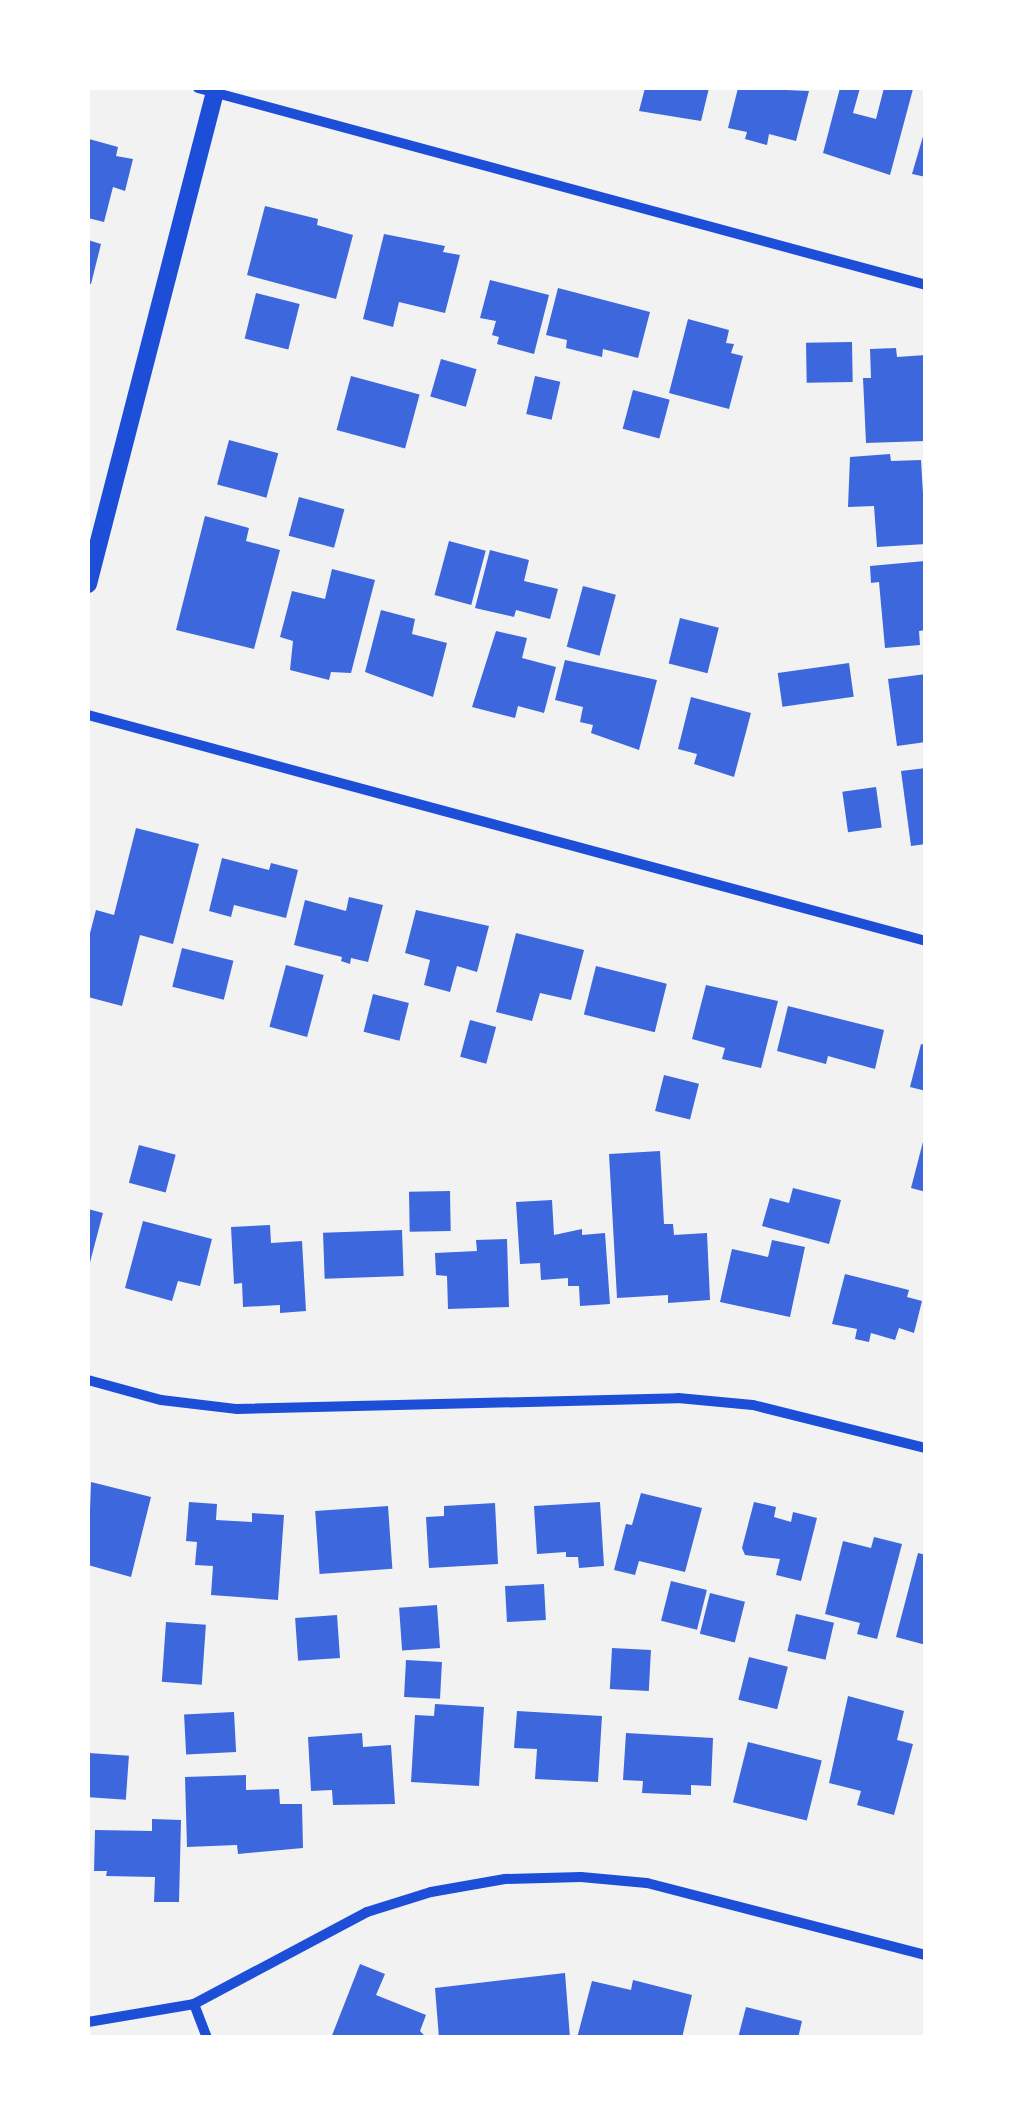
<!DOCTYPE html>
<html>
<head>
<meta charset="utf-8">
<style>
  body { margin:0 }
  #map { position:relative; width:1013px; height:2125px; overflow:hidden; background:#f2f2f2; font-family:Signika,sans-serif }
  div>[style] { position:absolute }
  .building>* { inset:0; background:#3d67dc; transform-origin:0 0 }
  .minor>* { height:10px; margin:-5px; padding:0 5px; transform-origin:5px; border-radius:5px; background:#1d4ed8 }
  .tertiary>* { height:18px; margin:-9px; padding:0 9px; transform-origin:9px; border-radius:9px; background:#1d4ed8 }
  span { translate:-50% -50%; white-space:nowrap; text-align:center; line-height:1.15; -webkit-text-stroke:8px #fff; paint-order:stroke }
  .frame { position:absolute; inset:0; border:90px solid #fff; pointer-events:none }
</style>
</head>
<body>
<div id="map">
  <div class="building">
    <div style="clip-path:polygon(645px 88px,709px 88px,701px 121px,639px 111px)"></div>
    <div style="clip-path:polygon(738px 88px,809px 91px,796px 141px,769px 134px,767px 145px,745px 139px,747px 132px,728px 128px)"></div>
    <div style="clip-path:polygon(840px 88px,860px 88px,853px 113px,876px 119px,884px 88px,913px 89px,890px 175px,823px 153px)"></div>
    <div style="clip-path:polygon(926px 126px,926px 177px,912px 174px)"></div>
    <div style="clip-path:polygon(89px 139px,118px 147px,116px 156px,133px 159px,125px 191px,113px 187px,104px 222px,88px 218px)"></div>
    <div style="clip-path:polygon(265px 206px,318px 219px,317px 225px,353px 235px,336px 299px,247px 275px)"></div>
    <div style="clip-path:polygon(384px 234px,445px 246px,443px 252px,460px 255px,445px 313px,399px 302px,393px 327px,363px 319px)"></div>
    <div style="clip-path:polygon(88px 240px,101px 244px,91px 284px,88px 283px)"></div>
    <div style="clip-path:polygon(490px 280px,549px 295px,534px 354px,497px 344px,499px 337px,492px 335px,496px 321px,480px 318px)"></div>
    <div style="clip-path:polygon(558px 288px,650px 312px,638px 358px,603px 349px,602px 357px,566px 348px,567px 340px,546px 335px)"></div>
    <div style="left:256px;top:293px;width:45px;height:47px;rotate:14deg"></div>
    <div style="clip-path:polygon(688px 319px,729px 330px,726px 343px,734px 344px,731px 353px,743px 356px,729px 409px,669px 393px)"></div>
    <div style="left:852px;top:342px;width:40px;height:46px;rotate:89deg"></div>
    <div style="clip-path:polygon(896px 348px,897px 357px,926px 355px,926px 441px,866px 443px,863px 378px,871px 378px,870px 349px)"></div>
    <div style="left:441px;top:359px;width:37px;height:39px;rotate:16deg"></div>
    <div style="left:351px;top:376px;width:71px;height:56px;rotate:15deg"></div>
    <div style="left:535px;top:376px;width:26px;height:39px;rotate:13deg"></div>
    <div style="left:633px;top:390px;width:38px;height:40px;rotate:15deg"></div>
    <div style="left:229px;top:440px;width:51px;height:46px;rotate:15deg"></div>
    <div style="clip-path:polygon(890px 454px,891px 461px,921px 460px,926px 544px,877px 547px,874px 506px,848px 507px,850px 457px)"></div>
    <div style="left:299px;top:497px;width:47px;height:40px;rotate:15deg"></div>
    <div style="clip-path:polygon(205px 516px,249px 528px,246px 541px,280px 550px,254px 649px,176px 630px)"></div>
    <div style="left:449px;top:541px;width:38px;height:56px;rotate:15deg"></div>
    <div style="clip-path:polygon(490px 550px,529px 560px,524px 581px,558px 589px,550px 619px,516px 610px,514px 617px,475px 608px)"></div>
    <div style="clip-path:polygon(925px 561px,926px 630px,919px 631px,920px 645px,885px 648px,879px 582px,871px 583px,870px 566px)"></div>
    <div style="clip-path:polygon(332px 569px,375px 580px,351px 673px,331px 672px,329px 680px,290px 670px,293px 641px,280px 637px,292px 591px,325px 599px)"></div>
    <div style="left:583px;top:586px;width:34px;height:63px;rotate:15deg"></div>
    <div style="clip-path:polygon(381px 610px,415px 619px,412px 634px,447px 643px,433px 697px,365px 672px)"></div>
    <div style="left:680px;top:618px;width:40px;height:47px;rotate:14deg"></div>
    <div style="clip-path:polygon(496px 631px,527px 638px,522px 658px,556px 667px,544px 713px,518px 706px,515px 718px,472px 707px)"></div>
    <div style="clip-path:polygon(565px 660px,657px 680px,639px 750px,591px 733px,593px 725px,580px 722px,583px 707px,555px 700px)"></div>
    <div style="left:849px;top:663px;width:34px;height:72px;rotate:82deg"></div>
    <div style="clip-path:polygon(926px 674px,926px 742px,897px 746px,888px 679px)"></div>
    <div style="clip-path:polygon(691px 697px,751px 713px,734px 777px,694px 764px,697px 754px,678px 749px)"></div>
    <div style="clip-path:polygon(926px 768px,926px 844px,911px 846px,901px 771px)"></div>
    <div style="left:876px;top:787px;width:41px;height:34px;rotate:82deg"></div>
    <div style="clip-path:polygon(136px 828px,199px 844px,173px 944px,140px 935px,122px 1006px,88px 997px,88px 941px,96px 910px,114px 915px)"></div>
    <div style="clip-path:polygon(222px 858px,269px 870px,271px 863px,298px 870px,286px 918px,234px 905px,231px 917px,209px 911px)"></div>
    <div style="clip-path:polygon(349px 897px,383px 905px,368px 962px,351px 958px,350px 964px,341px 961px,342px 957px,294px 945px,305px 900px,346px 911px)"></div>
    <div style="clip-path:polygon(416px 910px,489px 926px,477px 972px,457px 966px,450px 992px,424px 985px,430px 960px,405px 953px)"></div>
    <div style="clip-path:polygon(516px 933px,584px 950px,571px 1000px,540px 993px,532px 1021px,496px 1012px)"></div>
    <div style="left:182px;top:948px;width:53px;height:40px;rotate:14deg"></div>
    <div style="left:286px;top:965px;width:39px;height:64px;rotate:15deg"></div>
    <div style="left:596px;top:966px;width:73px;height:50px;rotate:14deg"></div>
    <div style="clip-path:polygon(706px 985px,778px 1001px,761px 1068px,722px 1059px,725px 1048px,692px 1039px)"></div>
    <div style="left:373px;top:994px;width:37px;height:39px;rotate:14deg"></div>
    <div style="clip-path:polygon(788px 1006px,884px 1030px,875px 1069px,828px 1056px,826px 1064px,777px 1051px)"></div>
    <div style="left:470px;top:1020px;width:27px;height:38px;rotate:15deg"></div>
    <div style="clip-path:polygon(921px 1044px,926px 1045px,926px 1091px,910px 1087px)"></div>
    <div style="left:664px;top:1075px;width:36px;height:37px;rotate:14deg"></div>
    <div style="clip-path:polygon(924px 1138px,926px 1139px,926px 1192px,911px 1188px)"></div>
    <div style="left:139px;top:1145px;width:38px;height:39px;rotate:15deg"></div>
    <div style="clip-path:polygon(660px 1151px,664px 1224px,673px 1224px,674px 1235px,707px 1233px,710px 1300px,668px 1303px,668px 1295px,617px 1298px,609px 1154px)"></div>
    <div style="clip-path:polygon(793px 1188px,841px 1200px,829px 1244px,762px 1226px,770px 1198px,789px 1203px)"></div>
    <div style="left:450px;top:1191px;width:40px;height:41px;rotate:89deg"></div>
    <div style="clip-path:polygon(552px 1200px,554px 1235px,582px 1229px,582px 1235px,605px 1233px,610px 1304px,580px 1306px,579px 1286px,568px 1286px,568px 1278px,541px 1280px,540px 1263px,520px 1264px,516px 1202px)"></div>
    <div style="clip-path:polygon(88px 1209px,103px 1213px,89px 1266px,88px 1266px)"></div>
    <div style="clip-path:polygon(143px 1221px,212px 1239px,200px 1286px,178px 1281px,172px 1301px,125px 1288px)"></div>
    <div style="clip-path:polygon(270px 1225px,271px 1243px,302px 1241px,306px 1311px,280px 1313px,280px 1305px,243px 1307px,242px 1283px,234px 1284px,231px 1227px)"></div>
    <div style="left:402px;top:1230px;width:46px;height:79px;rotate:88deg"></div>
    <div style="clip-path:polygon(507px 1239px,509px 1307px,448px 1309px,447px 1276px,436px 1275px,435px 1253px,477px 1251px,476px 1240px)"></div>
    <div style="clip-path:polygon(772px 1240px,805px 1247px,790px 1317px,720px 1302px,732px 1249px,768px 1257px)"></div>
    <div style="clip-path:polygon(845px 1274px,909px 1290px,907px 1297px,922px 1301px,914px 1333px,899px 1328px,895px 1340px,871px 1333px,869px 1342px,855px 1339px,857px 1329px,832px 1324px)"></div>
    <div style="clip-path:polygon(91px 1482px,151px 1497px,131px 1577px,88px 1565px)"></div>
    <div style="clip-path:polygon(641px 1493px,702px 1508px,685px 1572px,639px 1561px,635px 1575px,614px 1570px,626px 1524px,632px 1525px)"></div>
    <div style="clip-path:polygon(189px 1502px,217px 1504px,216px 1520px,252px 1522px,252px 1513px,284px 1515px,278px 1600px,211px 1595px,213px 1566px,195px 1565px,197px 1542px,186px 1541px)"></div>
    <div style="clip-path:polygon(600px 1502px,604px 1566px,579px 1568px,578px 1557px,566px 1557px,566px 1552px,537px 1554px,534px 1506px)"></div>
    <div style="clip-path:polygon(754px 1502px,776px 1507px,774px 1517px,791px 1522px,793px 1512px,817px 1518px,801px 1581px,776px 1575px,780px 1559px,745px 1555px,742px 1548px)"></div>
    <div style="clip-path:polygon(495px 1503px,498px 1564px,429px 1568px,426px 1517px,444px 1516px,444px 1506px)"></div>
    <div style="left:388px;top:1506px;width:63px;height:73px;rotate:86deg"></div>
    <div style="clip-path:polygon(874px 1537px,902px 1544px,877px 1639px,857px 1634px,860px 1623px,825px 1614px,843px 1541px,871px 1548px)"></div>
    <div style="clip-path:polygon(918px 1553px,926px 1555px,926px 1645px,896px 1637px)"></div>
    <div style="left:671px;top:1581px;width:37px;height:41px;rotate:14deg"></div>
    <div style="left:544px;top:1584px;width:36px;height:39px;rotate:87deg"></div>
    <div style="left:710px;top:1593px;width:36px;height:42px;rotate:14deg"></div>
    <div style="left:437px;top:1605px;width:43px;height:38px;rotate:86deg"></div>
    <div style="left:796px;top:1614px;width:39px;height:38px;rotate:13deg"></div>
    <div style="left:337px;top:1615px;width:43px;height:42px;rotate:86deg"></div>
    <div style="left:166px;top:1622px;width:40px;height:60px;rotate:4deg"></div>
    <div style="left:612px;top:1648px;width:39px;height:41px;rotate:3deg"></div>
    <div style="left:749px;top:1657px;width:40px;height:44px;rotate:14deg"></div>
    <div style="left:406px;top:1660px;width:36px;height:37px;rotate:3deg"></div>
    <div style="clip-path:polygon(848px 1696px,904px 1711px,897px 1740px,913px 1744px,894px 1815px,857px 1805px,861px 1791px,829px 1783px)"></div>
    <div style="clip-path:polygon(435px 1704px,484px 1707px,479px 1786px,411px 1782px,415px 1715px,434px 1716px)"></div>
    <div style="clip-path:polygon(517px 1711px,602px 1716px,598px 1782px,535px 1779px,537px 1749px,514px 1748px)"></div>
    <div style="left:234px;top:1712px;width:40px;height:50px;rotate:87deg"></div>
    <div style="clip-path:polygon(362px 1733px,363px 1747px,391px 1745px,395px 1804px,333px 1805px,332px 1790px,311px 1791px,308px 1737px)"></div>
    <div style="clip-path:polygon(626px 1733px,713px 1738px,711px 1786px,691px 1785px,691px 1795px,642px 1793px,643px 1781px,623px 1780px)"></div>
    <div style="left:748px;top:1742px;width:76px;height:62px;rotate:14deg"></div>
    <div style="left:89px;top:1753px;width:40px;height:44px;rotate:4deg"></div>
    <div style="clip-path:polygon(246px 1775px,246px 1790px,279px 1789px,280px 1804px,302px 1804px,303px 1848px,238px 1854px,237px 1845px,187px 1847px,185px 1777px)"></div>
    <div style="clip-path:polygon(152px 1819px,181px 1820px,179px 1902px,154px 1902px,155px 1877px,106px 1876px,107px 1871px,94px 1871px,95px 1830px,152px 1831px)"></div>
    <div style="clip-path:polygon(360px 1964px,385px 1974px,376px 1995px,426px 2015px,420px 2031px,427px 2038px,331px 2038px)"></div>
    <div style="clip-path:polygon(565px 1973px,570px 2038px,439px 2038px,435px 1988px)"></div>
    <div style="clip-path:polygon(633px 1980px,692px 1995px,682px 2038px,577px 2038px,592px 1981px,631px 1990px)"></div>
    <div style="clip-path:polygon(746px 2007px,802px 2021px,798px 2038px,738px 2038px)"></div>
  </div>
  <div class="minor">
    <div style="left:198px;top:88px;width:754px;rotate:15.14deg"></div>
    <div style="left:88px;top:715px;width:868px;rotate:15.09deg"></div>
    <div style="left:88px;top:1380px;width:76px;rotate:15.3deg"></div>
    <div style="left:161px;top:1400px;width:77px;rotate:6.8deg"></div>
    <div style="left:237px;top:1409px;width:441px;rotate:-1.4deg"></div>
    <div style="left:678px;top:1398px;width:75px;rotate:5.3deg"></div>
    <div style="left:753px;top:1405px;width:178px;rotate:14deg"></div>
    <div style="left:194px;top:2004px;width:196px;rotate:-28deg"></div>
    <div style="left:367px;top:1912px;width:67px;rotate:-17.4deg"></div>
    <div style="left:431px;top:1892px;width:75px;rotate:-10deg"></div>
    <div style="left:505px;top:1879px;width:76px;rotate:-1.5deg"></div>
    <div style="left:581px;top:1877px;width:66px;rotate:5.2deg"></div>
    <div style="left:647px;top:1883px;width:288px;rotate:14.5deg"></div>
    <div style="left:88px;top:2022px;width:108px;rotate:-9.6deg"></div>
    <div style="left:194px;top:2004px;width:36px;rotate:69deg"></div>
  </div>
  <div class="tertiary">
    <div style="left:88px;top:584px;width:512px;rotate:-75.53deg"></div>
  </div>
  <div class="frame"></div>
</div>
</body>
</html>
